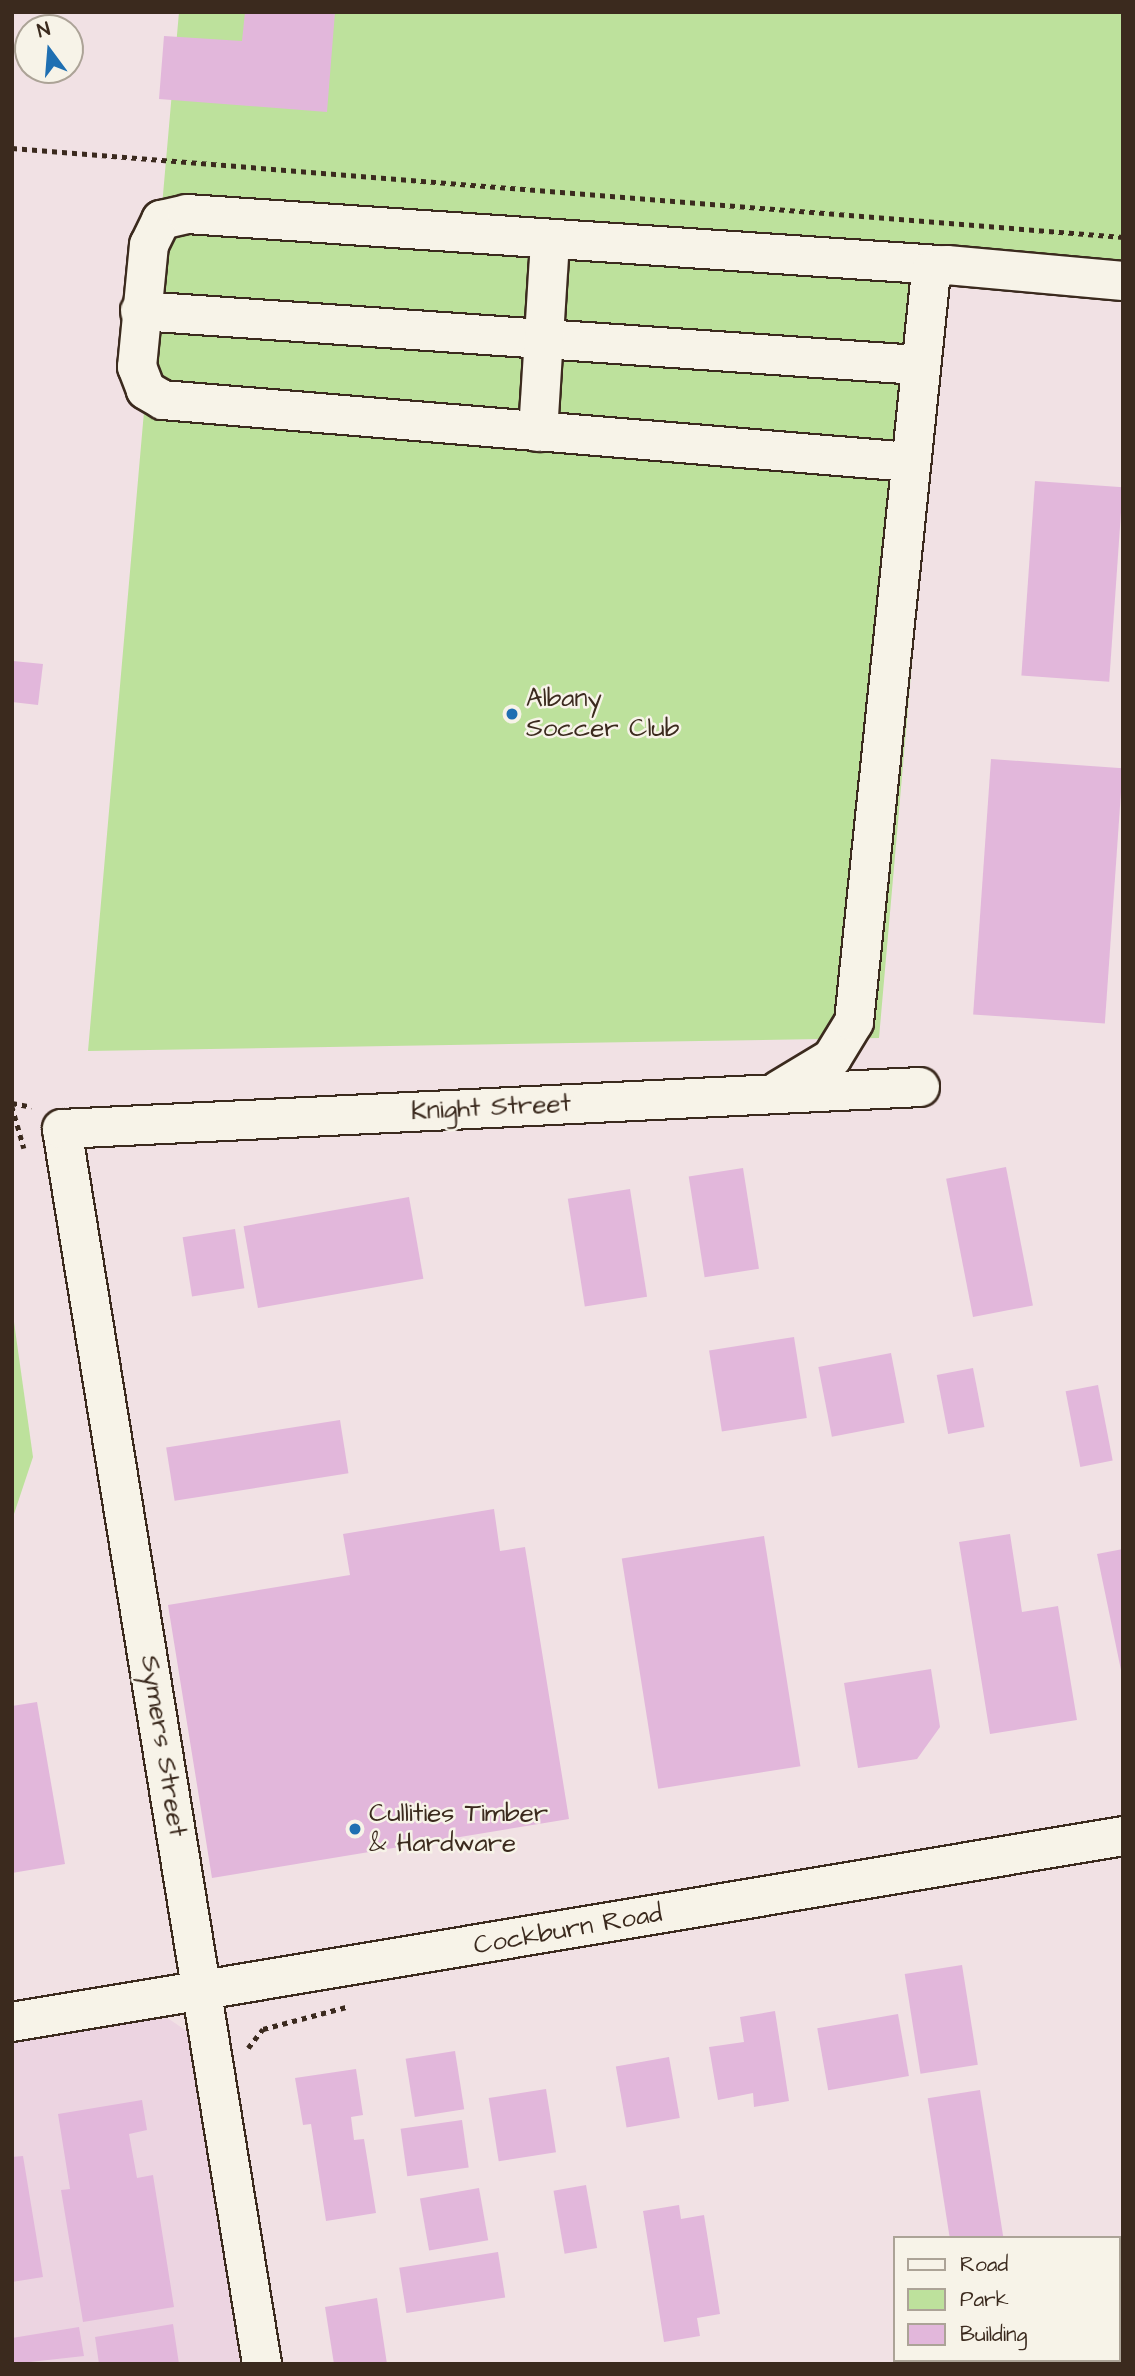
<!DOCTYPE html>
<html>
<head>
<meta charset="utf-8">
<style>
  body { margin:0 }
  #map { position:relative; width:1135px; height:2376px; overflow:hidden; background:#f1e1e4; font-family:"Architects Daughter",sans-serif }
  div>[style] { position:absolute }
  .built>* { inset:0; background:#ecd4e1 }
  .green>* { inset:0; background:#bde19c }
  .building>* { inset:0; background:#e2b7db; transform-origin:0 0 }
  .path>* { height:4.5px; margin-top:-2.25px; transform-origin:0; background:repeating-linear-gradient(90deg,#3b2a1e 0 5px,transparent 0 10px) }
  .roads { filter:drop-shadow(2px 0 #3b2a1e) drop-shadow(-2px 0 #3b2a1e) drop-shadow(0 2px #3b2a1e) drop-shadow(0 -2px #3b2a1e) }
  .minor>* { height:38px; margin:-19px; padding:0 19px; transform-origin:19px; border-radius:19px; background:#f7f3e8 }
  .dots>* { width:19px; height:19px; translate:-50% -50%; box-sizing:border-box; border:4px solid #f7f3e8; border-radius:50% }
  span { translate:-50% -50%; white-space:nowrap; text-align:center; line-height:1.15; -webkit-text-stroke:5px #f7f3e8; paint-order:stroke }
  .poi-label { font-size:26px; color:#3b2a1e }
  .left { translate:0 -50%; text-align:left }
  .street-label { font-size:26px; color:#3b2a1e }
  .frame { position:absolute; inset:0; border:14px solid #3b2a1e; pointer-events:none }
  .legend { position:absolute; left:893px; top:2236px; width:228px; height:126px; box-sizing:border-box; background:#f7f3e8; border:2px solid #aca397; margin:0; padding:9px 12px; list-style:none; font-size:21px; color:#3b2a1e }
  .legend li { display:flex; align-items:center; gap:14px; height:35px }
  .legend b { width:35px; border:2px solid #aca397 }
  .north { position:absolute; left:14px; top:14px; width:70px; height:70px; box-sizing:border-box; background:#f7f3e8; border:2px solid #aca397; border-radius:50%; rotate:344deg; font-size:19px; font-weight:700; line-height:28px; text-align:center; color:#3b2a1e }
  .north::after { content:''; display:block; margin:auto; width:24px; height:32px; background:#1f6fb2; clip-path:polygon(50% 0,100% 100%,50% 72%,0 100%) }
</style>
</head>
<body>
<div id="map">
  <div class="built">
    <div style="clip-path:polygon(163px 2015px,197px 2038px,251px 2364px,12px 2364px,12px 2039px)"></div>
  </div>
  <div class="green">
    <div style="clip-path:polygon(179px 12px,1123px 12px,1123px 277px,947px 265px,879px 1038px,88px 1051px)"></div>
    <div style="clip-path:polygon(12px 1308px,33px 1457px,12px 1520px)"></div>
  </div>
  <div class="building">
    <div style="clip-path:polygon(245px 12px,335px 12px,327px 112px,159px 99px,164px 36px,242px 41px)"></div>
    <div style="left:1035px;top:481px;width:88px;height:195px;rotate:4deg"></div>
    <div style="clip-path:polygon(13px 661px,43px 664px,38px 705px,12px 702px)"></div>
    <div style="left:991px;top:759px;width:132px;height:256px;rotate:4deg"></div>
    <div style="left:1006px;top:1167px;width:141px;height:61px;rotate:79deg"></div>
    <div style="left:743px;top:1168px;width:102px;height:55px;rotate:81deg"></div>
    <div style="left:630px;top:1189px;width:109px;height:63px;rotate:81deg"></div>
    <div style="left:409px;top:1197px;width:83px;height:168px;rotate:80deg"></div>
    <div style="left:235px;top:1229px;width:60px;height:53px;rotate:81deg"></div>
    <div style="left:794px;top:1337px;width:82px;height:86px;rotate:81deg"></div>
    <div style="left:891px;top:1353px;width:71px;height:74px;rotate:79deg"></div>
    <div style="left:973px;top:1368px;width:60px;height:37px;rotate:79deg"></div>
    <div style="left:1098px;top:1385px;width:77px;height:33px;rotate:79deg"></div>
    <div style="left:340px;top:1420px;width:54px;height:176px;rotate:81deg"></div>
    <div style="clip-path:polygon(494px 1509px,500px 1551px,525px 1547px,569px 1819px,212px 1878px,168px 1605px,350px 1575px,343px 1534px)"></div>
    <div style="clip-path:polygon(1010px 1534px,1022px 1612px,1058px 1606px,1077px 1720px,990px 1734px,959px 1542px)"></div>
    <div style="left:764px;top:1536px;width:233px;height:144px;rotate:81deg"></div>
    <div style="clip-path:polygon(1123px 1549px,1123px 1675px,1122px 1675px,1097px 1554px)"></div>
    <div style="clip-path:polygon(931px 1669px,940px 1727px,917px 1759px,858px 1768px,844px 1683px)"></div>
    <div style="clip-path:polygon(37px 1702px,65px 1864px,12px 1873px,12px 1706px)"></div>
    <div style="left:962px;top:1965px;width:101px;height:58px;rotate:81deg"></div>
    <div style="clip-path:polygon(775px 2011px,789px 2101px,754px 2107px,753px 2093px,718px 2100px,709px 2047px,744px 2042px,740px 2017px)"></div>
    <div style="left:898px;top:2014px;width:63px;height:82px;rotate:80deg"></div>
    <div style="left:455px;top:2051px;width:59px;height:50px;rotate:81deg"></div>
    <div style="left:669px;top:2057px;width:62px;height:54px;rotate:80deg"></div>
    <div style="clip-path:polygon(356px 2069px,363px 2115px,351px 2117px,354px 2140px,364px 2139px,376px 2213px,326px 2221px,311px 2124px,303px 2125px,295px 2078px)"></div>
    <div style="left:546px;top:2089px;width:64px;height:58px;rotate:81deg"></div>
    <div style="left:980px;top:2090px;width:150px;height:53px;rotate:81deg"></div>
    <div style="clip-path:polygon(142px 2100px,147px 2130px,129px 2134px,137px 2178px,153px 2175px,174px 2307px,83px 2322px,61px 2190px,70px 2189px,58px 2114px)"></div>
    <div style="left:462px;top:2120px;width:48px;height:62px;rotate:82deg"></div>
    <div style="clip-path:polygon(23px 2156px,43px 2277px,12px 2282px,12px 2157px)"></div>
    <div style="left:586px;top:2185px;width:64px;height:33px;rotate:80deg"></div>
    <div style="left:479px;top:2188px;width:53px;height:60px;rotate:80deg"></div>
    <div style="clip-path:polygon(679px 2205px,681px 2219px,704px 2215px,720px 2314px,697px 2318px,700px 2336px,664px 2342px,643px 2211px)"></div>
    <div style="left:498px;top:2252px;width:46px;height:100px;rotate:81deg"></div>
    <div style="clip-path:polygon(377px 2298px,387px 2364px,334px 2364px,325px 2307px)"></div>
    <div style="clip-path:polygon(173px 2324px,179px 2364px,99px 2364px,95px 2337px)"></div>
    <div style="clip-path:polygon(79px 2327px,84px 2356px,12px 2364px,12px 2338px)"></div>
  </div>
  <div class="path">
    <div style="left:12px;top:148px;width:1115px;rotate:4.58deg"></div>
    <div style="left:12px;top:1103px;width:20px;rotate:11deg"></div>
    <div style="left:12px;top:1106px;width:44px;rotate:74.1deg"></div>
    <div style="left:248px;top:2048px;width:24px;rotate:-52deg"></div>
    <div style="left:263px;top:2029px;width:86px;rotate:-14.8deg"></div>
  </div>
  <div class="roads">
    <div class="minor">
      <div style="left:140px;top:311px;width:780px;rotate:3.97deg"></div>
      <div style="left:538px;top:432px;width:190px;rotate:-86.4deg"></div>
      <div style="left:910px;top:462px;width:750px;rotate:-175.26deg"></div>
      <div style="left:163px;top:400px;width:20px;rotate:-150deg"></div>
      <div style="left:146px;top:390px;width:25px;rotate:-111deg"></div>
      <div style="left:137px;top:367px;width:123px;rotate:-84.4deg"></div>
      <div style="left:149px;top:245px;width:28px;rotate:-64deg"></div>
      <div style="left:161px;top:220px;width:27px;rotate:-13deg"></div>
      <div style="left:187px;top:214px;width:753px;rotate:3.88deg"></div>
      <div style="left:779px;top:1090px;width:62px;rotate:-31.1deg"></div>
      <div style="left:832px;top:1058px;width:42px;rotate:-58.6deg"></div>
      <div style="left:854px;top:1022px;width:754px;rotate:-84.14deg"></div>
      <div style="left:931px;top:272px;width:17px;rotate:-24deg"></div>
      <div style="left:947px;top:265px;width:177px;rotate:5.2deg"></div>
      <div style="left:12px;top:2022px;width:1126px;rotate:-9.5deg"></div>
      <div style="left:262px;top:2364px;width:1251px;rotate:-99.2deg"></div>
      <div style="left:62px;top:1129px;width:859px;rotate:-2.8deg"></div>
    </div>
  </div>
  <div class="dots">
    <div style="left:512px;top:714px;background:#1f6fb2"></div>
    <div style="left:355px;top:1829px;background:#1f6fb2"></div>
  </div>
  <div class="poi-label">
    <span class="left" style="left:526px;top:714px">Albany<br>Soccer Club</span>
    <span class="left" style="left:369px;top:1829px">Cullities Timber<br>&amp; Hardware</span>
  </div>
  <div class="street-label">
    <span style="left:491px;top:1108px;rotate:-3deg">Knight Street</span>
    <span style="left:163px;top:1746px;rotate:81deg">Symers Street</span>
    <span style="left:568px;top:1930px;rotate:-10deg">Cockburn Road</span>
  </div>
  <div class="frame"></div>
  <ul class="legend">
  <li><b style="height:9px;background:#f7f3e8"></b>Road</li>
  <li><b style="height:19px;background:#bde19c"></b>Park</li>
  <li><b style="height:19px;background:#e2b7db"></b>Building</li>
  </ul>
  <div class="north">N</div>
</div>
</body>
</html>
